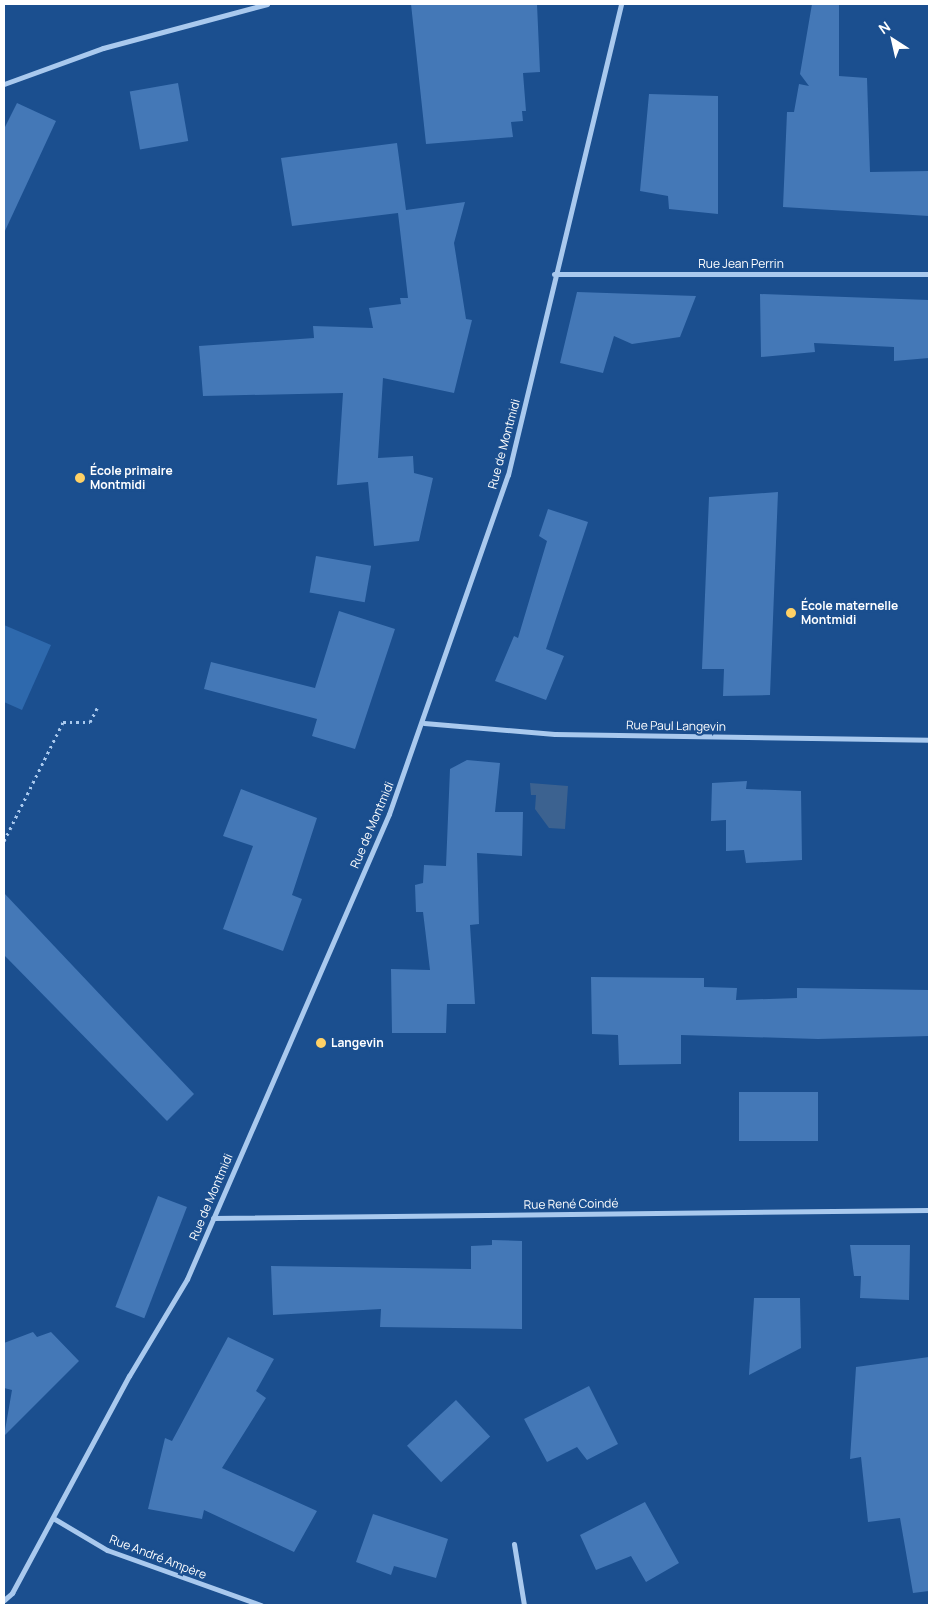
<!DOCTYPE html>
<html>
<head>
<meta charset="utf-8">
<style>
  body { margin:0 }
  #map { position:relative; width:933px; height:1609px; overflow:hidden; background:#1b4f8f; font-family:Manrope,sans-serif }
  div>[style] { position:absolute }
  .green>* { inset:0; background:#2e69ad }
  .water>* { inset:0; background:#3c6290 }
  .building>* { inset:0; background:#4478b7; transform-origin:0 0 }
  .path>* { height:3px; margin-top:-1.5px; transform-origin:0; background:repeating-linear-gradient(90deg,#a9c9ee 0 2.5px,transparent 0 6.5px) }
  .minor>* { height:5px; margin:-2.5px; padding:0 2.5px; transform-origin:2.5px; border-radius:2.5px; background:#a9c9ee }
  .dots>* { width:14px; height:14px; translate:-50% -50%; box-sizing:border-box; border:2px solid #1b4f8f; border-radius:50% }
  span { translate:-50% -50%; white-space:nowrap; text-align:center; line-height:1.15; -webkit-text-stroke:4.5px #1b4f8f; paint-order:stroke }
  .street-label { font-size:12px; color:#fff }
  .poi-label { font-size:12px; color:#fff; font-weight:700 }
  .left { translate:0 -50%; text-align:left }
  .frame { position:absolute; inset:0; border:5px solid #fff; pointer-events:none }
  .north { position:absolute; left:868px; top:15px; width:50px; height:50px; -webkit-text-stroke:4px #1b4f8f; paint-order:stroke; rotate:325deg; font-size:14px; font-weight:700; line-height:20px; text-align:center; color:#fff }
  .north::after { content:''; display:block; margin:auto; width:18px; height:22px; background:#fff; clip-path:polygon(50% 0,100% 100%,50% 72%,0 100%) }
</style>
</head>
<body>
<div id="map">
  <div class="green">
    <div style="clip-path:polygon(4px 625px,51px 645px,22px 710px,4px 702px)"></div>
  </div>
  <div class="water">
    <div style="clip-path:polygon(530px 783px,568px 786px,565px 829px,549px 828px,535px 809px,536px 795px,531px 795px)"></div>
  </div>
  <div class="building">
    <div style="clip-path:polygon(411px 4px,537px 4px,540px 72px,523px 73px,526px 111px,522px 111px,523px 121px,511px 122px,513px 137px,426px 144px)"></div>
    <div style="clip-path:polygon(812px 4px,839px 4px,839px 76px,867px 78px,870px 172px,929px 171px,929px 216px,783px 207px,787px 112px,794px 112px,799px 84px,809px 86px,800px 74px)"></div>
    <div style="left:178px;top:83px;width:59px;height:49px;rotate:80deg"></div>
    <div style="clip-path:polygon(649px 94px,718px 96px,718px 214px,669px 209px,668px 196px,640px 191px)"></div>
    <div style="clip-path:polygon(17px 103px,56px 121px,4px 233px,4px 129px)"></div>
    <div style="clip-path:polygon(397px 143px,406px 210px,465px 202px,454px 243px,466px 319px,472px 320px,454px 393px,383px 378px,378px 458px,413px 456px,414px 473px,433px 478px,419px 541px,374px 546px,368px 482px,337px 485px,343px 393px,203px 396px,199px 346px,314px 338px,313px 326px,373px 328px,369px 308px,401px 304px,400px 298px,408px 298px,398px 213px,292px 226px,281px 158px)"></div>
    <div style="clip-path:polygon(577px 292px,696px 296px,680px 337px,632px 344px,614px 336px,603px 373px,560px 363px)"></div>
    <div style="clip-path:polygon(760px 294px,929px 300px,929px 358px,894px 361px,894px 347px,814px 343px,815px 352px,761px 357px)"></div>
    <div style="clip-path:polygon(778px 492px,770px 695px,723px 696px,724px 669px,702px 669px,709px 497px)"></div>
    <div style="clip-path:polygon(548px 509px,588px 522px,546px 649px,564px 656px,546px 700px,495px 681px,514px 636px,518px 638px,547px 541px,539px 536px)"></div>
    <div style="left:316px;top:556px;width:56px;height:37px;rotate:10deg"></div>
    <div style="clip-path:polygon(339px 611px,395px 629px,355px 749px,312px 736px,317px 719px,204px 689px,211px 662px,315px 688px)"></div>
    <div style="clip-path:polygon(467px 760px,500px 763px,495px 812px,523px 812px,522px 856px,477px 853px,479px 924px,470px 925px,475px 1004px,447px 1004px,446px 1033px,392px 1033px,391px 969px,430px 970px,423px 912px,416px 912px,415px 885px,423px 883px,424px 865px,446px 866px,450px 769px)"></div>
    <div style="clip-path:polygon(747px 781px,746px 789px,801px 791px,802px 860px,746px 863px,744px 850px,726px 851px,726px 820px,711px 821px,712px 783px)"></div>
    <div style="clip-path:polygon(241px 789px,317px 818px,292px 895px,302px 899px,283px 951px,223px 929px,253px 846px,223px 836px)"></div>
    <div style="clip-path:polygon(4px 893px,194px 1094px,167px 1121px,4px 955px)"></div>
    <div style="clip-path:polygon(591px 977px,704px 978px,704px 987px,737px 988px,736px 1000px,797px 998px,797px 988px,929px 990px,929px 1036px,818px 1039px,681px 1035px,681px 1064px,619px 1065px,618px 1035px,592px 1034px)"></div>
    <div style="left:818px;top:1092px;width:49px;height:79px;rotate:90deg"></div>
    <div style="left:158px;top:1196px;width:31px;height:119px;rotate:21deg"></div>
    <div style="clip-path:polygon(492px 1240px,522px 1241px,522px 1329px,380px 1327px,381px 1309px,273px 1315px,271px 1266px,471px 1269px,471px 1246px,492px 1245px)"></div>
    <div style="clip-path:polygon(850px 1245px,910px 1245px,909px 1300px,860px 1298px,861px 1276px,854px 1276px)"></div>
    <div style="clip-path:polygon(754px 1298px,800px 1298px,801px 1348px,749px 1375px)"></div>
    <div style="clip-path:polygon(33px 1332px,37px 1337px,51px 1332px,79px 1361px,4px 1436px,12px 1390px,4px 1388px,4px 1343px)"></div>
    <div style="clip-path:polygon(228px 1337px,274px 1359px,256px 1391px,266px 1398px,222px 1468px,317px 1511px,294px 1552px,204px 1510px,202px 1519px,148px 1509px,165px 1438px,172px 1441px)"></div>
    <div style="clip-path:polygon(929px 1357px,929px 1591px,913px 1593px,900px 1518px,868px 1522px,861px 1457px,850px 1459px,856px 1367px)"></div>
    <div style="clip-path:polygon(589px 1386px,618px 1444px,587px 1460px,577px 1447px,547px 1462px,524px 1419px)"></div>
    <div style="left:456px;top:1400px;width:50px;height:67px;rotate:47deg"></div>
    <div style="clip-path:polygon(645px 1502px,679px 1563px,646px 1582px,631px 1556px,596px 1570px,580px 1535px)"></div>
    <div style="clip-path:polygon(373px 1514px,448px 1539px,436px 1578px,394px 1566px,391px 1575px,356px 1562px)"></div>
  </div>
  <div class="path">
    <div style="left:4px;top:841px;width:133px;rotate:-63.6deg"></div>
    <div style="left:63px;top:722px;width:27px"></div>
    <div style="left:90px;top:722px;width:16px;rotate:-63deg"></div>
  </div>
  <div class="minor">
    <div style="left:4px;top:84px;width:105px;rotate:-20deg"></div>
    <div style="left:103px;top:48px;width:170px;rotate:-15deg"></div>
    <div style="left:554px;top:274px;width:375px"></div>
    <div style="left:424px;top:723px;width:131px;rotate:4.8deg"></div>
    <div style="left:555px;top:734px;width:374px;rotate:0.9deg"></div>
    <div style="left:213px;top:1218px;width:716px;rotate:-0.64deg"></div>
    <div style="left:53px;top:1518px;width:63px;rotate:30.7deg"></div>
    <div style="left:107px;top:1550px;width:164px;rotate:19.7deg"></div>
    <div style="left:514px;top:1544px;width:62px;rotate:80.7deg"></div>
    <div style="left:4px;top:1600px;width:11px;rotate:-41deg"></div>
    <div style="left:12px;top:1593px;width:247px;rotate:-61.7deg"></div>
    <div style="left:129px;top:1376px;width:113px;rotate:-59.1deg"></div>
    <div style="left:187px;top:1279px;width:507px;rotate:-66.52deg"></div>
    <div style="left:389px;top:814px;width:359px;rotate:-70.7deg"></div>
    <div style="left:508px;top:475px;width:484px;rotate:-76.5deg"></div>
  </div>
  <div class="dots">
    <div style="left:80px;top:478px;background:#ffd166"></div>
    <div style="left:791px;top:613px;background:#ffd166"></div>
    <div style="left:321px;top:1043px;background:#ffd166"></div>
  </div>
  <div class="street-label">
    <span style="left:741px;top:264px">Rue Jean Perrin</span>
    <span style="left:504px;top:444px;rotate:-75deg">Rue de Montmidi</span>
    <span style="left:676px;top:726px;rotate:1deg">Rue Paul Langevin</span>
    <span style="left:372px;top:825px;rotate:-67deg">Rue de Montmidi</span>
    <span style="left:211px;top:1197px;rotate:-67deg">Rue de Montmidi</span>
    <span style="left:571px;top:1204px;rotate:-1deg">Rue René Coindé</span>
    <span style="left:158px;top:1557px;rotate:21deg">Rue André Ampère</span>
  </div>
  <div class="poi-label">
    <span class="left" style="left:90px;top:478px">École primaire<br>Montmidi</span>
    <span class="left" style="left:801px;top:613px">École maternelle<br>Montmidi</span>
    <span class="left" style="left:331px;top:1043px">Langevin</span>
  </div>
  <div class="frame"></div>
  <div class="north">N</div>
</div>
</body>
</html>
